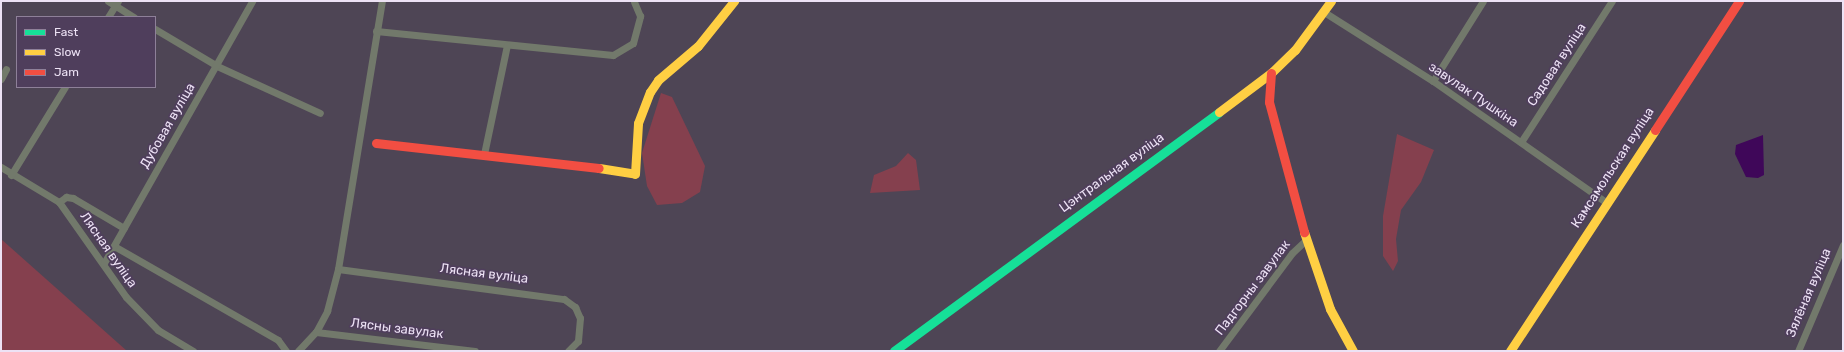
<!DOCTYPE html>
<html>
<head>
<meta charset="utf-8">
<style>
  body { margin:0 }
  #map { position:relative; width:1844px; height:352px; overflow:hidden; background:#4e4555; font-family:Rubik,sans-serif }
  div>[style] { position:absolute }
  .green>* { inset:0; background:#85404e }
  .water>* { inset:0; background:#3f0759 }
  .street>* { height:7px; margin:-3.5px; padding:0 3.5px; transform-origin:3.5px; border-radius:3.5px; background:#72796b }
  .fast>* { height:9px; margin:-4.5px; padding:0 4.5px; transform-origin:4.5px; border-radius:4.5px; background:#16e098 }
  .slow>* { height:9px; margin:-4.5px; padding:0 4.5px; transform-origin:4.5px; border-radius:4.5px; background:#ffcf43 }
  .jam>* { height:9px; margin:-4.5px; padding:0 4.5px; transform-origin:4.5px; border-radius:4.5px; background:#f24e42 }
  span { translate:-50% -50%; white-space:nowrap; text-align:center; line-height:1.15; -webkit-text-stroke:3.5px #4f3e5c; paint-order:stroke }
  .street-label { font-size:13px; color:#ede2f5 }
  .frame { position:absolute; inset:0; border:2px solid #ede2f5; pointer-events:none }
  .legend { position:absolute; left:16px; top:16px; width:140px; height:72px; box-sizing:border-box; background:#4f3e5c; border:1px solid #8e8099; margin:0; padding:5px 7px; list-style:none; font-size:12px; color:#ede2f5 }
  .legend li { display:flex; align-items:center; gap:8px; height:20px }
  .legend b { width:20px; border:1px solid #8e8099 }
</style>
</head>
<body>
<div id="map">
  <div class="green">
    <div style="clip-path:polygon(661px 93px,672px 97px,705px 166px,700px 192px,682px 203px,657px 205px,647px 186px,642px 153px)"></div>
    <div style="clip-path:polygon(1397px 134px,1434px 150px,1421px 182px,1401px 210px,1396px 239px,1398px 261px,1393px 271px,1383px 256px,1383px 216px)"></div>
    <div style="clip-path:polygon(908px 153px,916px 160px,920px 190px,870px 193px,874px 175px,896px 166px)"></div>
    <div style="clip-path:polygon(1px 239px,127px 351px,1px 351px)"></div>
  </div>
  <div class="water">
    <div style="clip-path:polygon(1763px 135px,1764px 175px,1758px 178px,1746px 177px,1735px 154px,1736px 145px)"></div>
  </div>
  <div class="street">
    <div style="left:108px;top:1px;width:31px;rotate:32deg"></div>
    <div style="left:1324px;top:12px;width:129px;rotate:32.3deg"></div>
    <div style="left:1433px;top:81px;width:211px;rotate:35deg"></div>
    <div style="left:108px;top:17px;width:19px;rotate:-58deg"></div>
    <div style="left:155px;top:29px;width:72px;rotate:30.8deg"></div>
    <div style="left:217px;top:66px;width:113px;rotate:24.5deg"></div>
    <div style="left:376px;top:31px;width:238px;rotate:5.8deg"></div>
    <div style="left:613px;top:55px;width:23px;rotate:-31deg"></div>
    <div style="left:633px;top:43px;width:28px;rotate:-75deg"></div>
    <div style="left:640px;top:16px;width:15px;rotate:-113deg"></div>
    <div style="left:1px;top:79px;width:11px;rotate:-63deg"></div>
    <div style="left:1433px;top:81px;width:94px;rotate:-58deg"></div>
    <div style="left:1521px;top:142px;width:168px;rotate:-57.2deg"></div>
    <div style="left:484px;top:154px;width:111px;rotate:-78.1deg"></div>
    <div style="left:1px;top:167px;width:68px;rotate:31.1deg"></div>
    <div style="left:59px;top:202px;width:116px;rotate:54.8deg"></div>
    <div style="left:126px;top:297px;width:46px;rotate:45.9deg"></div>
    <div style="left:158px;top:330px;width:41px;rotate:31deg"></div>
    <div style="left:11px;top:175px;width:103px;rotate:-58.5deg"></div>
    <div style="left:59px;top:202px;width:9px;rotate:-36deg"></div>
    <div style="left:66px;top:197px;width:7px;rotate:8deg"></div>
    <div style="left:73px;top:198px;width:59px;rotate:30.5deg"></div>
    <div style="left:114px;top:246px;width:189px;rotate:29.8deg"></div>
    <div style="left:278px;top:340px;width:14px;rotate:54deg"></div>
    <div style="left:104px;top:263px;width:301px;rotate:-60.5deg"></div>
    <div style="left:338px;top:269px;width:228px;rotate:7.6deg"></div>
    <div style="left:564px;top:299px;width:14px;rotate:36deg"></div>
    <div style="left:575px;top:307px;width:12px;rotate:66deg"></div>
    <div style="left:580px;top:318px;width:23px;rotate:95deg"></div>
    <div style="left:578px;top:341px;width:14px;rotate:135deg"></div>
    <div style="left:316px;top:332px;width:160px;rotate:6.8deg"></div>
    <div style="left:298px;top:351px;width:26px;rotate:-47deg"></div>
    <div style="left:316px;top:332px;width:24px;rotate:-62deg"></div>
    <div style="left:327px;top:311px;width:43px;rotate:-75.3deg"></div>
    <div style="left:338px;top:269px;width:272px;rotate:-80.7deg"></div>
    <div style="left:1219px;top:351px;width:122px;rotate:-53.3deg"></div>
    <div style="left:1292px;top:253px;width:19px;rotate:-43deg"></div>
    <div style="left:1798px;top:351px;width:115px;rotate:-67deg"></div>
  </div>
  <div class="fast">
    <div style="left:894px;top:351px;width:403px;rotate:-36.3deg"></div>
  </div>
  <div class="slow">
    <div style="left:1219px;top:112px;width:65px;rotate:-36.9deg"></div>
    <div style="left:1271px;top:73px;width:33px;rotate:-44deg"></div>
    <div style="left:1295px;top:50px;width:61px;rotate:-53.7deg"></div>
    <div style="left:599px;top:168px;width:36px;rotate:9deg"></div>
    <div style="left:635px;top:174px;width:51px;rotate:-86.6deg"></div>
    <div style="left:638px;top:123px;width:33px;rotate:-69deg"></div>
    <div style="left:650px;top:92px;width:14px;rotate:-56deg"></div>
    <div style="left:658px;top:80px;width:52px;rotate:-40.4deg"></div>
    <div style="left:698px;top:46px;width:58px;rotate:-51.3deg"></div>
    <div style="left:1304px;top:232px;width:81px;rotate:71.3deg"></div>
    <div style="left:1330px;top:309px;width:48px;rotate:61.3deg"></div>
    <div style="left:1510px;top:351px;width:264px;rotate:-56.7deg"></div>
  </div>
  <div class="jam">
    <div style="left:1271px;top:73px;width:29px;rotate:94deg"></div>
    <div style="left:1269px;top:102px;width:135px;rotate:74.9deg"></div>
    <div style="left:1655px;top:130px;width:154px;rotate:-56.9deg"></div>
    <div style="left:376px;top:143px;width:224px;rotate:6.4deg"></div>
  </div>
  <div class="street-label">
    <span style="left:1557px;top:65px;rotate:-57deg">Садовая вуліца</span>
    <span style="left:1473px;top:95px;rotate:34deg">завулак Пушкіна</span>
    <span style="left:168px;top:126px;rotate:-60deg">Дубовая вуліца</span>
    <span style="left:1613px;top:168px;rotate:-57deg">Камсамольская вуліца</span>
    <span style="left:1112px;top:173px;rotate:-36deg">Цэнтральная вуліца</span>
    <span style="left:108px;top:250px;rotate:55deg">Лясная вуліца</span>
    <span style="left:484px;top:274px;rotate:7deg">Лясная вуліца</span>
    <span style="left:1253px;top:288px;rotate:-53deg">Падгорны завулак</span>
    <span style="left:1809px;top:293px;rotate:-67deg">Зялёная вуліца</span>
    <span style="left:397px;top:329px;rotate:7deg">Лясны завулак</span>
  </div>
  <div class="frame"></div>
  <ul class="legend">
  <li><b style="height:5px;background:#16e098"></b>Fast</li>
  <li><b style="height:5px;background:#ffcf43"></b>Slow</li>
  <li><b style="height:5px;background:#f24e42"></b>Jam</li>
  </ul>
</div>
</body>
</html>
